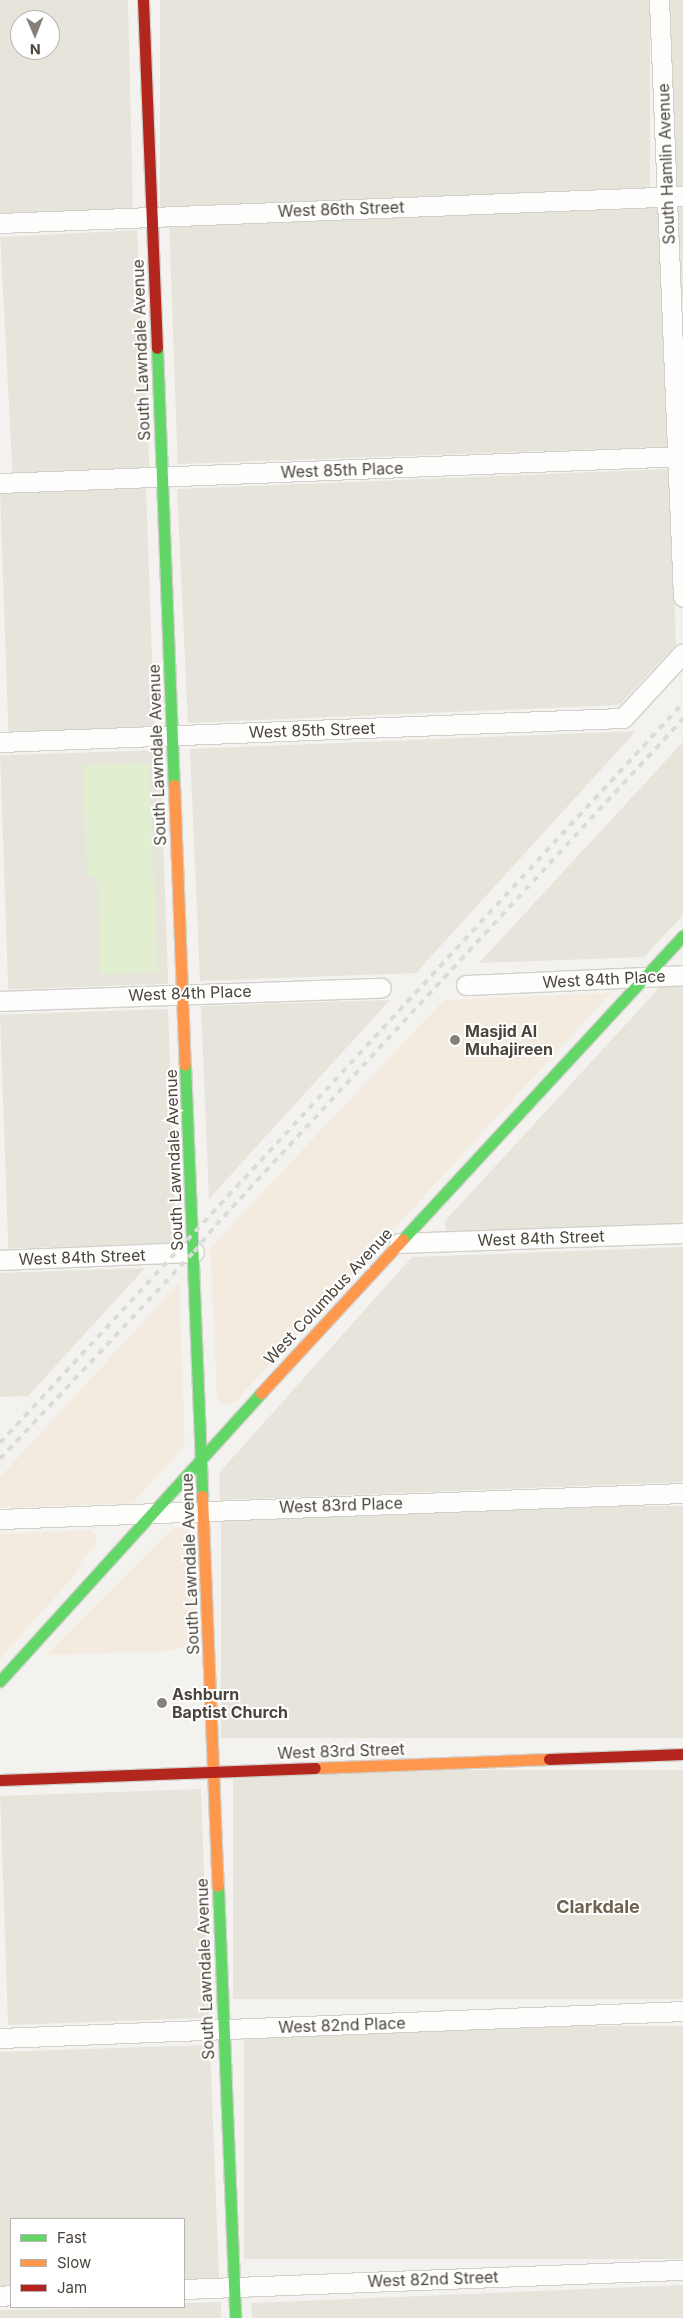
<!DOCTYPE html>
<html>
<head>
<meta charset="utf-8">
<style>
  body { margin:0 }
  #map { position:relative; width:683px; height:2318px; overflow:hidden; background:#f4f2ee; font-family:Inter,sans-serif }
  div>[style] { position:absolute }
  .residential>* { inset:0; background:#e7e4dc; transform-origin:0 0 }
  .commercial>* { inset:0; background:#f3ebdf }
  .green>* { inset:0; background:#e1eecf }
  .roads { filter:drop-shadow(1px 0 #d2d0cb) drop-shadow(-1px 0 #d2d0cb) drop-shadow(0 1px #d2d0cb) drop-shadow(0 -1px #d2d0cb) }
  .street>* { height:19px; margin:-9.5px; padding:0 9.5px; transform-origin:9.5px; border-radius:9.5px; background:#fdfdfc }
  .fast>* { height:11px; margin:-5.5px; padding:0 5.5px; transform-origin:5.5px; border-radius:5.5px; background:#63d668 }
  .slow>* { height:11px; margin:-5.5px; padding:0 5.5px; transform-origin:5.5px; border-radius:5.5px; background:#ff974d }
  .jam>* { height:11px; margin:-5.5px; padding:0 5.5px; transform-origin:5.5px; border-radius:5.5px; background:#b3261e }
  .rail>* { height:4px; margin-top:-2px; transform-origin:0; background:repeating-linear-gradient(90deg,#dbdbda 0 6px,transparent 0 12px) }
  .dots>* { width:14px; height:14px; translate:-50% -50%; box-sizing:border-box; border:2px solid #fff; border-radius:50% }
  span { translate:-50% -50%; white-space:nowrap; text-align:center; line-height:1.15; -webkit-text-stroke:4px #fff; paint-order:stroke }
  .street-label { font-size:16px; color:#4b4439 }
  .poi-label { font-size:16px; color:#4b4439; font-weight:700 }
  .left { translate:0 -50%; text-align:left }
  .neighbourhood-label { font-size:18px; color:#6e6250; font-weight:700 }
  .legend { position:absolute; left:10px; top:2218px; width:175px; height:90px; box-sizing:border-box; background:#fff; border:1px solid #b7b4b0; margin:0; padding:6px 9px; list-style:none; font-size:15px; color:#4b4439 }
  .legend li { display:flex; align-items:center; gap:10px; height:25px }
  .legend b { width:25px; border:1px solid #b7b4b0 }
  .north { position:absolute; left:10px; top:10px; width:50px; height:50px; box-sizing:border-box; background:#fff; border:1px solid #b7b4b0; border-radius:50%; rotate:179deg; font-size:14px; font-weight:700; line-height:20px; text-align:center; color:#4b4439 }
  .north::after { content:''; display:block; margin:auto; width:18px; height:22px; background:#868178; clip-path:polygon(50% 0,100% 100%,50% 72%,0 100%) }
</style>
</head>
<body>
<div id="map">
  <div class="residential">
    <div style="clip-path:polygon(evenodd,0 0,128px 0,133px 210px,0 215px,0 0,20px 20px,50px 20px,50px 50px,20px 50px,20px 20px)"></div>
    <div style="left:160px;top:0;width:490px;height:207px"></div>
    <div style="clip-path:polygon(669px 0,683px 0,683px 187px,677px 187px)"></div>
    <div style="clip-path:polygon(678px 207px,683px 207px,683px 316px)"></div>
    <div style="left:659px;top:208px;width:239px;height:490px;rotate:88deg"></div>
    <div style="left:137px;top:230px;width:239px;height:137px;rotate:87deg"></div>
    <div style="clip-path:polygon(670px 469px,676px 645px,619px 705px,188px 723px,177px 489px)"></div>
    <div style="left:146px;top:488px;width:240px;height:146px;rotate:88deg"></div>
    <div style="clip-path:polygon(636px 731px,416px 973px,200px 981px,190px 749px)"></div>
    <div style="clip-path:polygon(683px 742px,683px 915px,644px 957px,479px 963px)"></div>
    <div style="left:160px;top:750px;width:234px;height:160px;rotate:88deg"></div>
    <div style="clip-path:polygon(683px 986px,683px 1223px,446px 1233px,445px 1221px,660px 987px)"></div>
    <div style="clip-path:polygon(390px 1000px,257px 1146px,209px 1199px,201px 1006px)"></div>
    <div style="left:168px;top:1009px;width:234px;height:168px;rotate:88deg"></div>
    <div style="clip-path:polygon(683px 1247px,683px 1482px,220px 1500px,219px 1473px,412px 1257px)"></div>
    <div style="clip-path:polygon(145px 1268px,28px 1396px,0 1397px,0 1273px)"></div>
    <div style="left:683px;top:1506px;width:232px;height:462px;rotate:90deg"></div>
    <div style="left:683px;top:1770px;width:229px;height:450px;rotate:90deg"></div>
    <div style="left:201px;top:1789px;width:229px;height:201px;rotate:88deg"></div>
    <div style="left:683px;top:2026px;width:233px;height:439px;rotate:90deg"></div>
    <div style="clip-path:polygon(210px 2045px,219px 2279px,184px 2280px,184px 2219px,11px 2219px,11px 2286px,0 2287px,0 2052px)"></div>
    <div style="clip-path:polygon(683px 2285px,683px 2318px,252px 2318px,251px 2303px)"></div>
    <div style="clip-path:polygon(221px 2302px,221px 2318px,0 2318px,0 2310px,184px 2307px,184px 2303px)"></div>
  </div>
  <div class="commercial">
    <div style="clip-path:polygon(611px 993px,235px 1402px,225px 1404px,220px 1402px,217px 1397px,210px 1248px,444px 1000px)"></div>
    <div style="clip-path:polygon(179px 1283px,185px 1445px,133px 1503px,0 1508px,0 1477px)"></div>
    <div style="clip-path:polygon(181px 1528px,188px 1531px,191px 1538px,195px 1642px,170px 1651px,46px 1655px,172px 1529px)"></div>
    <div style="clip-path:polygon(91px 1530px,96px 1536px,96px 1544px,83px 1559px,75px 1575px,0 1658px,0 1534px)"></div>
  </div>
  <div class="green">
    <div style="clip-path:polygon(149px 763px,158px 972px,100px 974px,97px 876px,87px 876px,83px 765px)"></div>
  </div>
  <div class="roads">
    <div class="street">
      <div style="left:659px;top:0;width:597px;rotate:87.7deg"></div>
      <div style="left:0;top:223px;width:684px;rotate:-2.26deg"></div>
      <div style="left:0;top:483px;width:684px;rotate:-2.26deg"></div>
      <div style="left:0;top:742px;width:623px;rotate:-2.21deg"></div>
      <div style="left:623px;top:718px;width:88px;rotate:-47.3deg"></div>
      <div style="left:466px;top:985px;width:217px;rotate:-2.6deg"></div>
      <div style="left:0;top:1001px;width:381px;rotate:-2deg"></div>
      <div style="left:399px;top:1243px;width:284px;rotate:-2deg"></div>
      <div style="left:0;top:1260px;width:194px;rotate:-2.4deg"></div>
      <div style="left:0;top:1519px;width:683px;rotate:-2.18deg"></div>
      <div style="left:0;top:2038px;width:684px;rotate:-2.26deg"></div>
      <div style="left:184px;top:2289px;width:499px;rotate:-2.2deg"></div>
      <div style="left:0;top:2296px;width:11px;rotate:-5deg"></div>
    </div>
    <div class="fast">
      <div style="left:157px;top:348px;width:437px;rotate:87.8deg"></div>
      <div style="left:185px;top:1065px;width:431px;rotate:87.7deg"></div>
      <div style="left:403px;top:1239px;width:413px;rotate:-47.3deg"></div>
      <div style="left:0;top:1681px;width:389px;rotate:-47.8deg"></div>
      <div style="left:218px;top:1886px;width:432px;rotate:87.7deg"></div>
    </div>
    <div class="slow">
      <div style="left:174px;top:785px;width:280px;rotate:87.8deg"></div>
      <div style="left:261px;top:1393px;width:209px;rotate:-47.3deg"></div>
      <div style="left:202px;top:1496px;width:390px;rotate:87.7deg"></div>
      <div style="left:315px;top:1768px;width:234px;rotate:-2.2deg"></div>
    </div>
    <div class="jam">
      <div style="left:143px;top:0;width:348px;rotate:87.7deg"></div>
      <div style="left:549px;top:1759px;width:134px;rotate:-2.1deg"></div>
      <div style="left:0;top:1780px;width:315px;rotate:-2.2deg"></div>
    </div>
  </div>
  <div class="rail">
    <div style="left:0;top:1443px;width:1007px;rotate:-47.29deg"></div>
    <div style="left:0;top:1459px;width:284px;rotate:-46.9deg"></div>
    <div style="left:194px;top:1252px;width:35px;rotate:-51deg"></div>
    <div style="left:216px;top:1225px;width:689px;rotate:-47.3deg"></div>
  </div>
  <div class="dots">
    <div style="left:455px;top:1040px;background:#868178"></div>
    <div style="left:162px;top:1703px;background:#868178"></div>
  </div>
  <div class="street-label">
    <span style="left:666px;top:164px;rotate:-92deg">South Hamlin Avenue</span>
    <span style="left:341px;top:209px;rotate:-2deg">West 86th Street</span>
    <span style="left:141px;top:350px;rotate:-92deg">South Lawndale Avenue</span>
    <span style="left:342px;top:470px;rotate:-2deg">West 85th Place</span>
    <span style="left:312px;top:730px;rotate:-2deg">West 85th Street</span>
    <span style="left:157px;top:755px;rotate:-92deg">South Lawndale Avenue</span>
    <span style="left:604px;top:979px;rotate:-3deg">West 84th Place</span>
    <span style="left:190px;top:993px;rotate:-2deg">West 84th Place</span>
    <span style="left:174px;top:1160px;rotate:-92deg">South Lawndale Avenue</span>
    <span style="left:541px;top:1238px;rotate:-2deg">West 84th Street</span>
    <span style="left:82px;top:1257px;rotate:-2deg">West 84th Street</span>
    <span style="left:328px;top:1296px;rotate:-47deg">West Columbus Avenue</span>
    <span style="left:341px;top:1505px;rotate:-2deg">West 83rd Place</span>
    <span style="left:190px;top:1564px;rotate:-92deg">South Lawndale Avenue</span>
    <span style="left:341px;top:1751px;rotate:-2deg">West 83rd Street</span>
    <span style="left:205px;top:1969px;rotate:-92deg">South Lawndale Avenue</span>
    <span style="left:342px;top:2025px;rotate:-2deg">West 82nd Place</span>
    <span style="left:433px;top:2279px;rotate:-2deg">West 82nd Street</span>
  </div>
  <div class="poi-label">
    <span class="left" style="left:465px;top:1040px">Masjid Al<br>Muhajireen</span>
    <span class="left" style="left:172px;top:1703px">Ashburn<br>Baptist Church</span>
  </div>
  <div class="neighbourhood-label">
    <span style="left:598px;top:1907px">Clarkdale</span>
  </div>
  <ul class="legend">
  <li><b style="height:6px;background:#63d668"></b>Fast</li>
  <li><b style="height:6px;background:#ff974d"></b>Slow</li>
  <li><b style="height:6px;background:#b3261e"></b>Jam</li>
  </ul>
  <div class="north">N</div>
</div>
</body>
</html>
